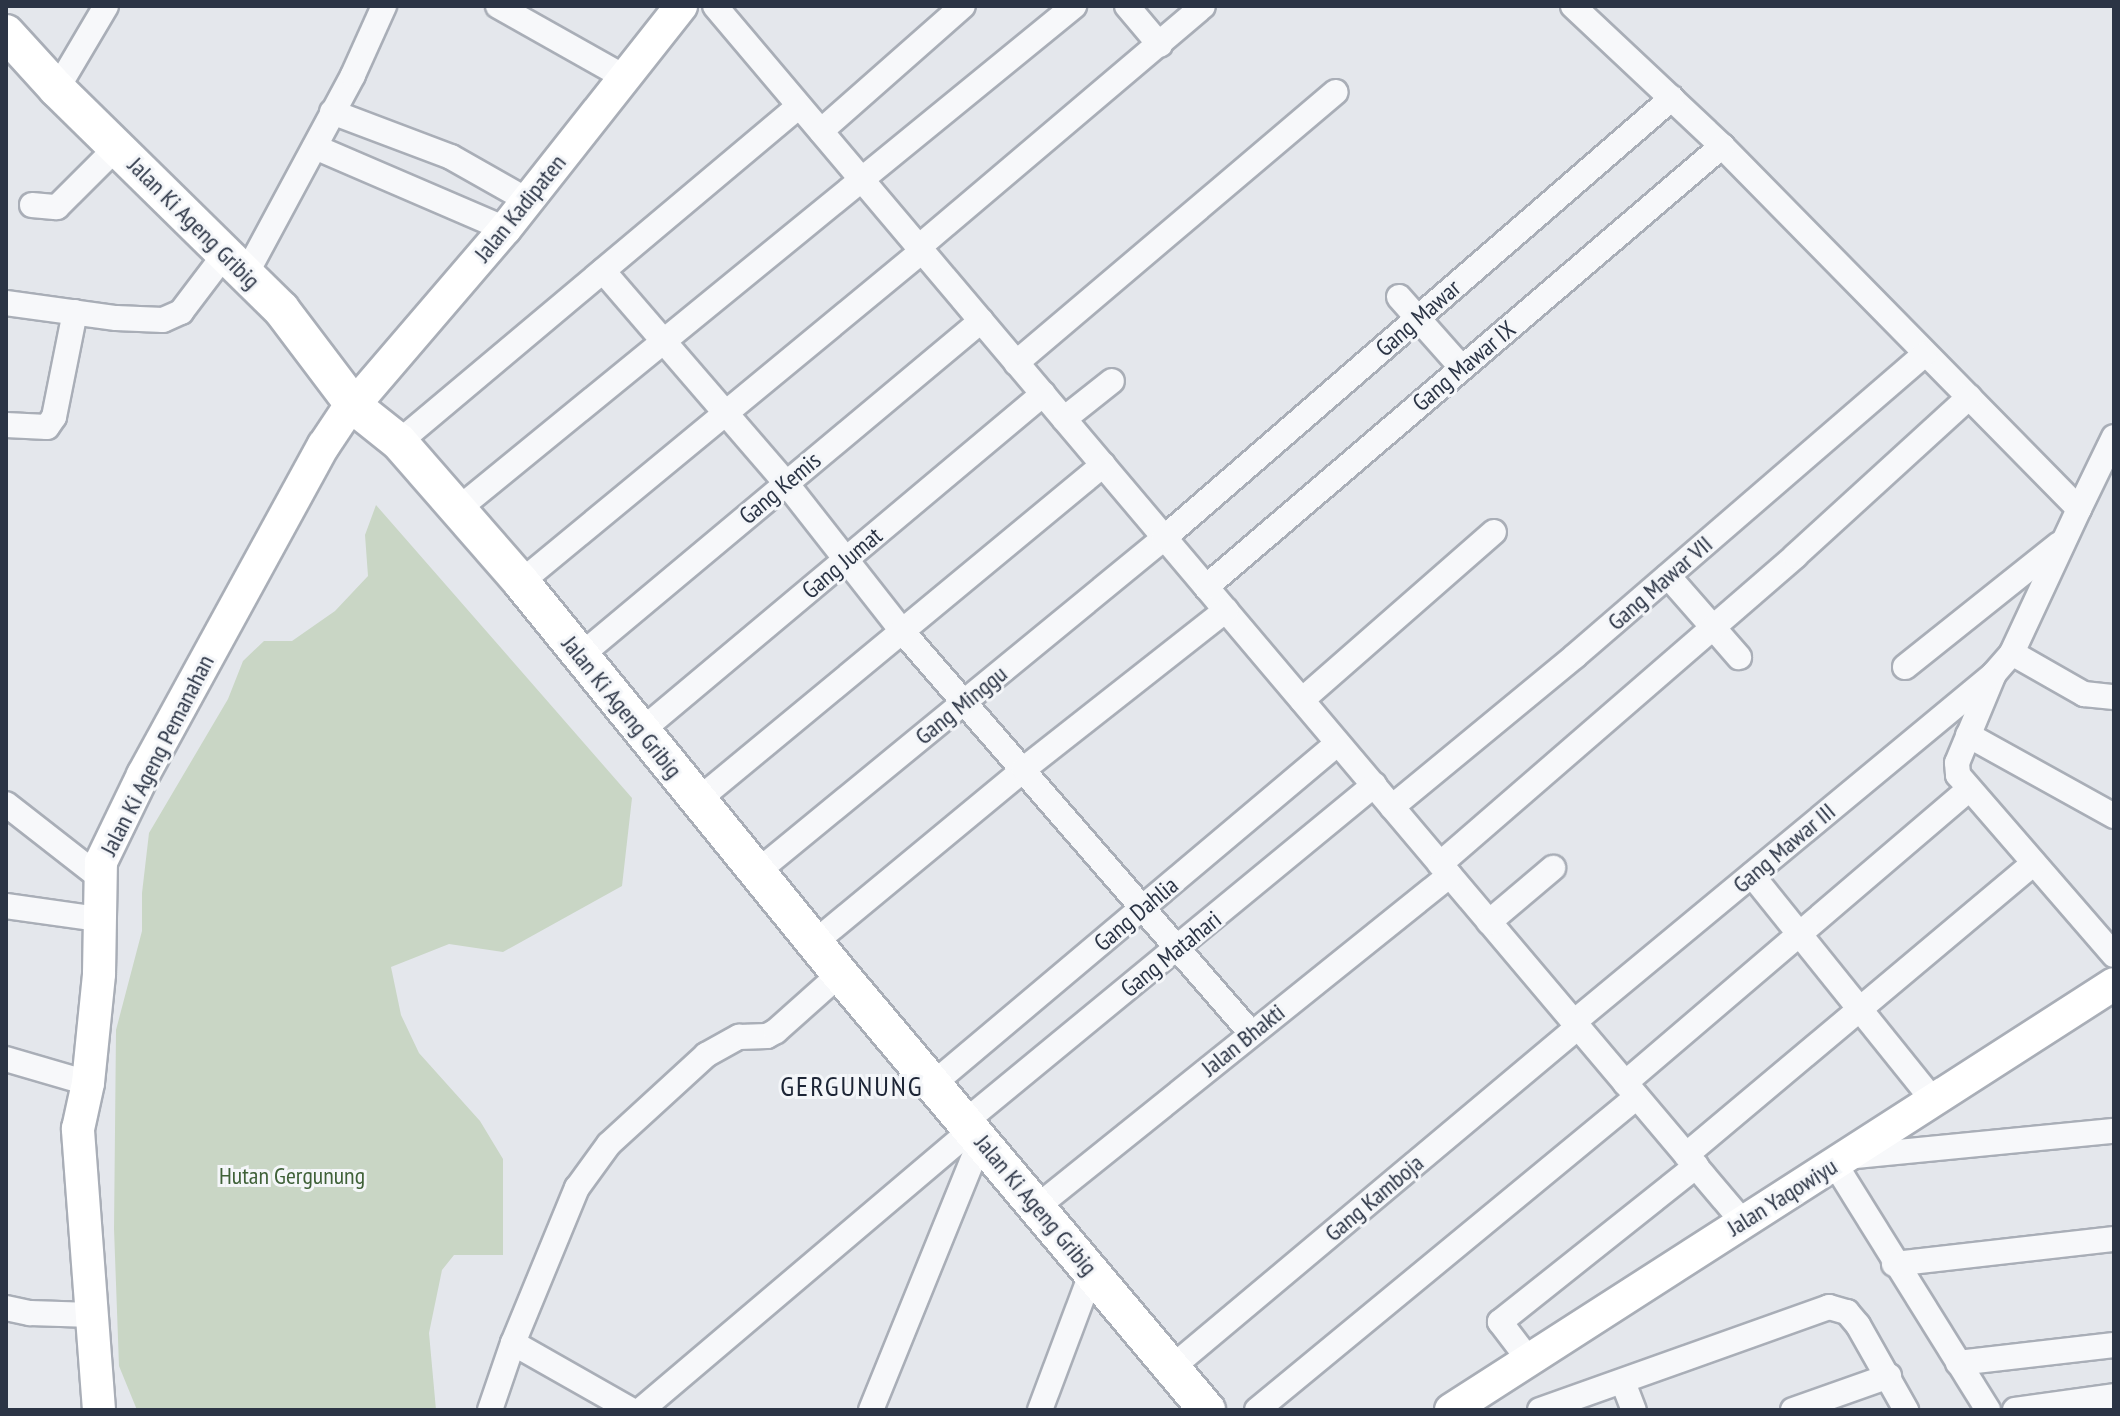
<!DOCTYPE html>
<html>
<head>
<meta charset="utf-8">
<style>
  body { margin:0 }
  #map { position:relative; width:2120px; height:1416px; overflow:hidden; background:#e4e7ec; font-family:"PT Sans Narrow",sans-serif }
  div>[style] { position:absolute }
  .green>* { inset:0; background:#c9d6c5 }
  .roads { filter:drop-shadow(2px 0 #a9aeb7) drop-shadow(-2px 0 #a9aeb7) drop-shadow(0 2px #a9aeb7) drop-shadow(0 -2px #a9aeb7) }
  .street>* { height:24px; margin:-12px; padding:0 12px; transform-origin:12px; border-radius:12px; background:#f7f8fa }
  .secondary>* { height:32px; margin:-16px; padding:0 16px; transform-origin:16px; border-radius:16px; background:#fff }
  .primary>* { height:36px; margin:-18px; padding:0 18px; transform-origin:18px; border-radius:18px; background:#fff }
  span { translate:-50% -50%; white-space:nowrap; text-align:center; line-height:1.15; -webkit-text-stroke:6px #f4f6f9; paint-order:stroke }
  .street-label { font-size:24px; color:#2b3445 }
  .park-label { font-size:24px; color:#3f6138 }
  .quarter-label { font-size:28px; color:#1d2536; letter-spacing:2px }
  .frame { position:absolute; inset:0; border:8px solid #2b3445; pointer-events:none }
</style>
</head>
<body>
<div id="map">
  <div class="green">
    <div style="clip-path:polygon(376px 505px,632px 798px,622px 886px,503px 952px,449px 944px,391px 967px,401px 1015px,419px 1053px,480px 1121px,503px 1159px,503px 1255px,454px 1255px,442px 1270px,429px 1333px,436px 1410px,137px 1410px,119px 1366px,114px 1229px,116px 1030px,142px 931px,142px 893px,149px 833px,228px 699px,243px 661px,264px 641px,292px 641px,335px 611px,368px 576px,365px 535px)"></div>
  </div>
  <div class="roads">
    <div class="street">
      <div style="left:498px;top:6px;width:145px;rotate:29.4deg"></div>
      <div style="left:715px;top:6px;width:1591px;rotate:49.79deg"></div>
      <div style="left:1127px;top:6px;width:51px;rotate:49.8deg"></div>
      <div style="left:1573px;top:6px;width:204px;rotate:43.2deg"></div>
      <div style="left:1722px;top:146px;width:509px;rotate:45.48deg"></div>
      <div style="left:2079px;top:509px;width:80px;rotate:-64.1deg"></div>
      <div style="left:57px;top:89px;width:96px;rotate:-59.4deg"></div>
      <div style="left:332px;top:112px;width:127px;rotate:20.7deg"></div>
      <div style="left:451px;top:157px;width:87px;rotate:29.5deg"></div>
      <div style="left:821px;top:131px;width:189px;rotate:-41.4deg"></div>
      <div style="left:315px;top:147px;width:207px;rotate:23.3deg"></div>
      <div style="left:32px;top:205px;width:25px;rotate:5deg"></div>
      <div style="left:57px;top:207px;width:85px;rotate:-45deg"></div>
      <div style="left:919px;top:247px;width:372px;rotate:-40.3deg"></div>
      <div style="left:603px;top:271px;width:280px;rotate:49.2deg"></div>
      <div style="left:786px;top:483px;width:188px;rotate:51.9deg"></div>
      <div style="left:902px;top:631px;width:532px;rotate:49.04deg"></div>
      <div style="left:246px;top:274px;width:226px;rotate:-61.7deg"></div>
      <div style="left:353px;top:75px;width:76px;rotate:-65.8deg"></div>
      <div style="left:1399px;top:297px;width:95px;rotate:48.4deg"></div>
      <div style="left:6px;top:303px;width:111px;rotate:7.8deg"></div>
      <div style="left:116px;top:318px;width:47px;rotate:2.4deg"></div>
      <div style="left:163px;top:320px;width:20px;rotate:-24deg"></div>
      <div style="left:181px;top:312px;width:73px;rotate:-52.8deg"></div>
      <div style="left:1016px;top:363px;width:419px;rotate:-40.3deg"></div>
      <div style="left:1064px;top:419px;width:61px;rotate:-38.4deg"></div>
      <div style="left:6px;top:425px;width:41px;rotate:2.8deg"></div>
      <div style="left:47px;top:427px;width:12px;rotate:-55deg"></div>
      <div style="left:54px;top:417px;width:107px;rotate:-78.7deg"></div>
      <div style="left:399px;top:442px;width:522px;rotate:-40.03deg"></div>
      <div style="left:2079px;top:509px;width:159px;rotate:115deg"></div>
      <div style="left:2012px;top:653px;width:28px;rotate:131deg"></div>
      <div style="left:1994px;top:674px;width:96px;rotate:112.6deg"></div>
      <div style="left:1957px;top:763px;width:12px;rotate:85deg"></div>
      <div style="left:1958px;top:775px;width:238px;rotate:49.1deg"></div>
      <div style="left:457px;top:510px;width:797px;rotate:-39.24deg"></div>
      <div style="left:1668px;top:576px;width:108px;rotate:48.8deg"></div>
      <div style="left:521px;top:582px;width:520px;rotate:-39.54deg"></div>
      <div style="left:1206px;top:587px;width:679px;rotate:-40.52deg"></div>
      <div style="left:2012px;top:653px;width:83px;rotate:29.7deg"></div>
      <div style="left:2084px;top:694px;width:30px;rotate:6deg"></div>
      <div style="left:580px;top:656px;width:523px;rotate:-39.88deg"></div>
      <div style="left:1905px;top:667px;width:197px;rotate:-38.6deg"></div>
      <div style="left:1302px;top:700px;width:255px;rotate:-41.2deg"></div>
      <div style="left:641px;top:731px;width:525px;rotate:-39.97deg"></div>
      <div style="left:1968px;top:735px;width:167px;rotate:29deg"></div>
      <div style="left:698px;top:800px;width:526px;rotate:-39.6deg"></div>
      <div style="left:6px;top:804px;width:117px;rotate:38deg"></div>
      <div style="left:1392px;top:807px;width:237px;rotate:-39.5deg"></div>
      <div style="left:1575px;top:656px;width:462px;rotate:-40.8deg"></div>
      <div style="left:1440px;top:864px;width:470px;rotate:-40.9deg"></div>
      <div style="left:1795px;top:556px;width:236px;rotate:-42.4deg"></div>
      <div style="left:757px;top:872px;width:527px;rotate:-39.37deg"></div>
      <div style="left:1164px;top:538px;width:672px;rotate:-40.9deg"></div>
      <div style="left:1752px;top:875px;width:290px;rotate:51.2deg"></div>
      <div style="left:6px;top:906px;width:94px;rotate:8deg"></div>
      <div style="left:1489px;top:922px;width:84px;rotate:-40.2deg"></div>
      <div style="left:814px;top:943px;width:273px;rotate:-39.6deg"></div>
      <div style="left:1024px;top:769px;width:257px;rotate:-38.2deg"></div>
      <div style="left:1574px;top:1022px;width:545px;rotate:-39.64deg"></div>
      <div style="left:6px;top:1059px;width:85px;rotate:16.3deg"></div>
      <div style="left:1625px;top:1083px;width:451px;rotate:-40.5deg"></div>
      <div style="left:933px;top:1084px;width:529px;rotate:-40.1deg"></div>
      <div style="left:966px;top:1121px;width:529px;rotate:-39.47deg"></div>
      <div style="left:1686px;top:1155px;width:454px;rotate:-40deg"></div>
      <div style="left:1847px;top:1157px;width:268px;rotate:-5.6deg"></div>
      <div style="left:1835px;top:1164px;width:290px;rotate:58.1deg"></div>
      <div style="left:1038px;top:1206px;width:528px;rotate:-38.78deg"></div>
      <div style="left:1894px;top:1264px;width:221px;rotate:-6.5deg"></div>
      <div style="left:6px;top:1308px;width:25px;rotate:12deg"></div>
      <div style="left:30px;top:1313px;width:62px;rotate:1.8deg"></div>
      <div style="left:513px;top:1343px;width:136px;rotate:29.6deg"></div>
      <div style="left:1529px;top:1360px;width:48px;rotate:-127.3deg"></div>
      <div style="left:1500px;top:1322px;width:251px;rotate:-38.5deg"></div>
      <div style="left:1958px;top:1363px;width:157px;rotate:-6.6deg"></div>
      <div style="left:1170px;top:1369px;width:532px;rotate:-39.97deg"></div>
      <div style="left:1623px;top:1382px;width:30px;rotate:69deg"></div>
      <div style="left:490px;top:1410px;width:71px;rotate:-71.1deg"></div>
      <div style="left:513px;top:1343px;width:168px;rotate:-67.6deg"></div>
      <div style="left:577px;top:1188px;width:54px;rotate:-54deg"></div>
      <div style="left:609px;top:1144px;width:132px;rotate:-42.5deg"></div>
      <div style="left:706px;top:1055px;width:38px;rotate:-29deg"></div>
      <div style="left:739px;top:1037px;width:28px;rotate:-2deg"></div>
      <div style="left:767px;top:1036px;width:10px;rotate:-29deg"></div>
      <div style="left:776px;top:1031px;width:86px;rotate:-41.7deg"></div>
      <div style="left:641px;top:1410px;width:434px;rotate:-40.3deg"></div>
      <div style="left:871px;top:1410px;width:292px;rotate:-67.9deg"></div>
      <div style="left:1040px;top:1410px;width:147px;rotate:-69.4deg"></div>
      <div style="left:1257px;top:1410px;width:492px;rotate:-39.5deg"></div>
      <div style="left:1540px;top:1410px;width:307px;rotate:-19.6deg"></div>
      <div style="left:1829px;top:1307px;width:19px;rotate:16deg"></div>
      <div style="left:1847px;top:1312px;width:17px;rotate:50deg"></div>
      <div style="left:1858px;top:1325px;width:98px;rotate:60.5deg"></div>
      <div style="left:1793px;top:1410px;width:102px;rotate:-19.5deg"></div>
      <div style="left:2015px;top:1410px;width:100px;rotate:-8deg"></div>
    </div>
    <div class="secondary">
      <div style="left:354px;top:405px;width:232px;rotate:-49.4deg"></div>
      <div style="left:505px;top:229px;width:284px;rotate:-51.7deg"></div>
      <div style="left:99px;top:1410px;width:282px;rotate:-94.3deg"></div>
      <div style="left:78px;top:1129px;width:47px;rotate:-77.7deg"></div>
      <div style="left:88px;top:1083px;width:110px;rotate:-84.2deg"></div>
      <div style="left:99px;top:974px;width:112px;rotate:-89deg"></div>
      <div style="left:101px;top:862px;width:97px;rotate:-64.2deg"></div>
      <div style="left:143px;top:775px;width:376px;rotate:-61.3deg"></div>
      <div style="left:324px;top:445px;width:50px;rotate:-56.3deg"></div>
      <div style="left:1451px;top:1410px;width:788px;rotate:-32.72deg"></div>
    </div>
    <div class="primary">
      <div style="left:6px;top:33px;width:76px;rotate:47.7deg"></div>
      <div style="left:57px;top:89px;width:314px;rotate:44.5deg"></div>
      <div style="left:281px;top:309px;width:123px;rotate:52.9deg"></div>
      <div style="left:355px;top:407px;width:56px;rotate:38.5deg"></div>
      <div style="left:399px;top:442px;width:186px;rotate:48.9deg"></div>
      <div style="left:521px;top:582px;width:505px;rotate:50.86deg"></div>
      <div style="left:840px;top:974px;width:570px;rotate:49.91deg"></div>
    </div>
  </div>
  <div class="street-label">
    <span style="left:520px;top:208px;rotate:-51deg">Jalan Kadipaten</span>
    <span style="left:194px;top:223px;rotate:45deg">Jalan Ki Ageng Gribig</span>
    <span style="left:1418px;top:318px;rotate:-41deg">Gang Mawar</span>
    <span style="left:1464px;top:366px;rotate:-40deg">Gang Mawar IX</span>
    <span style="left:780px;top:488px;rotate:-40deg">Gang Kemis</span>
    <span style="left:842px;top:563px;rotate:-40deg">Gang Jumat</span>
    <span style="left:1660px;top:583px;rotate:-41deg">Gang Mawar VII</span>
    <span style="left:961px;top:705px;rotate:-39deg">Gang Minggu</span>
    <span style="left:622px;top:707px;rotate:51deg">Jalan Ki Ageng Gribig</span>
    <span style="left:157px;top:755px;rotate:-63deg">Jalan Ki Ageng Pemanahan</span>
    <span style="left:1784px;top:848px;rotate:-40deg">Gang Mawar III</span>
    <span style="left:1136px;top:914px;rotate:-40deg">Gang Dahlia</span>
    <span style="left:1171px;top:954px;rotate:-39deg">Gang Matahari</span>
    <span style="left:1243px;top:1040px;rotate:-39deg">Jalan Bhakti</span>
    <span style="left:1782px;top:1197px;rotate:-32deg">Jalan Yaqowiyu</span>
    <span style="left:1374px;top:1198px;rotate:-40deg">Gang Kamboja</span>
    <span style="left:1036px;top:1205px;rotate:50deg">Jalan Ki Ageng Gribig</span>
  </div>
  <div class="park-label">
    <span style="left:292px;top:1176px">Hutan Gergunung</span>
  </div>
  <div class="quarter-label">
    <span style="left:852px;top:1086px">GERGUNUNG</span>
  </div>
  <div class="frame"></div>
</div>
</body>
</html>
